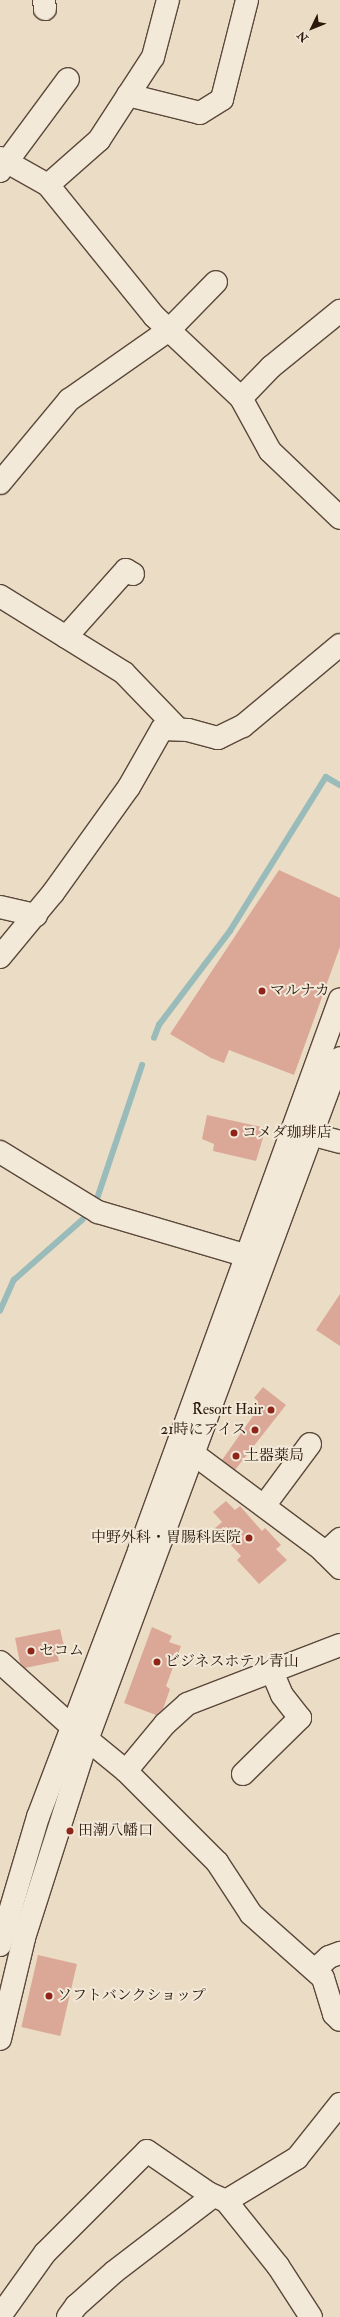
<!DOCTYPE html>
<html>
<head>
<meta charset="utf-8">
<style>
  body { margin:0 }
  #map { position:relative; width:340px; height:2317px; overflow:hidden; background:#ebddc5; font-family:"IM FELL Double Pica","Noto Serif JP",serif }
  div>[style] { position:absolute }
  .stream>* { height:5.5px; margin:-2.75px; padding:0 2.75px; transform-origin:2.75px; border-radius:2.75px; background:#99bbba }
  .building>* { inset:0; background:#dba897; transform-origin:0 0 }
  .roads { filter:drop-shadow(1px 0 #5b483a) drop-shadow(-1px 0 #5b483a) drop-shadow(0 1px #5b483a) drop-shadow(0 -1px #5b483a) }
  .minor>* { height:22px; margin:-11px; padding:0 11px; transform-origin:11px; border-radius:11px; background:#f2e9d9 }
  .dots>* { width:11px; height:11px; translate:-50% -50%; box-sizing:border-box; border:2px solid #f2e9d9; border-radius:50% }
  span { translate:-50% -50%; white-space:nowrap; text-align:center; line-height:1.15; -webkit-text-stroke:4px #f2e9d9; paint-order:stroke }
  .poi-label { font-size:15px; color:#2b170b }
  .left { translate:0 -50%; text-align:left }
  .right { translate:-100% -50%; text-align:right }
  .north { position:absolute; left:292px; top:8px; width:40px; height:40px; -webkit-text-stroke:3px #f2e9d9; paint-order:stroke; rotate:227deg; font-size:11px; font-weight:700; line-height:16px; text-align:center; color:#2b170b }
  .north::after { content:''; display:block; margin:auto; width:14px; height:18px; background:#2b170b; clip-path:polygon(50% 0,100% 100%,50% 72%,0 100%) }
</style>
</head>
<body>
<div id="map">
  <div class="stream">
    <div style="left:154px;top:1038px;width:14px;rotate:-69deg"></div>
    <div style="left:159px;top:1025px;width:118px;rotate:-52.9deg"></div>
    <div style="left:230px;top:931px;width:181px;rotate:-58.1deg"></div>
    <div style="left:326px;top:777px;width:16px;rotate:30deg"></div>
    <div style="left:97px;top:1199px;width:141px;rotate:-71.4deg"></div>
    <div style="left:0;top:1311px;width:34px;rotate:-66deg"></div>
    <div style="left:14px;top:1280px;width:91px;rotate:-41.4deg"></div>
  </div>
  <div class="building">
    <div style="clip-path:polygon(279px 870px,340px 898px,340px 947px,294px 1075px,229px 1050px,224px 1063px,211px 1058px,170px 1034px)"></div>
    <div style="clip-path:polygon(207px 1115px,266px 1128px,256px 1161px,213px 1151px,214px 1144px,202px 1139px)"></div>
    <div style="clip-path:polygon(340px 1294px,340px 1346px,316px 1330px)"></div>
    <div style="clip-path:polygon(263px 1387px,286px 1405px,235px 1470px,222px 1460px,253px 1416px,250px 1413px,258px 1401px,254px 1398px)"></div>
    <div style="clip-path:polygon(226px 1501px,235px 1510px,240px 1506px,262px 1531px,265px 1528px,281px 1545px,276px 1549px,287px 1560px,259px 1584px,237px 1560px,241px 1556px,215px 1528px,222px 1522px,213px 1512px)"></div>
    <div style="clip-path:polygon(152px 1627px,172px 1636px,169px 1642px,181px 1646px,166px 1686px,170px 1689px,163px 1709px,156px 1715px,124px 1703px)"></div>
    <div style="clip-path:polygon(60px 1629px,64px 1646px,55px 1647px,59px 1661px,25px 1668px,20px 1663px,15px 1638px)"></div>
    <div style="left:38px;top:1955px;width:40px;height:74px;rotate:13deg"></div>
  </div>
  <div class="roads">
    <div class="minor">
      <div style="left:44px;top:0;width:9px;rotate:84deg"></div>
      <div style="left:128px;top:95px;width:74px;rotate:14deg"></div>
      <div style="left:200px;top:113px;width:26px;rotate:-32deg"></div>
      <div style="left:222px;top:99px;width:102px;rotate:-75.8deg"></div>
      <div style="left:0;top:158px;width:55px;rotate:29.4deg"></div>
      <div style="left:48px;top:185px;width:169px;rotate:51deg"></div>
      <div style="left:154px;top:316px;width:120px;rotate:43.3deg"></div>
      <div style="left:241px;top:398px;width:60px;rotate:61.3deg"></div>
      <div style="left:270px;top:451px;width:97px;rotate:43.7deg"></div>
      <div style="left:0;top:171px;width:114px;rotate:-53.5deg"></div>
      <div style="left:48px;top:185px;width:68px;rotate:-41.4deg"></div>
      <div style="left:99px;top:140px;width:99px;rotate:-57deg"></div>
      <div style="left:153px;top:57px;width:59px;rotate:-75.3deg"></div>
      <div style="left:241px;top:398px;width:43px;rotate:-45.9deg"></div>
      <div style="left:271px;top:367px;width:89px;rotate:-39.1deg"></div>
      <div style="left:0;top:483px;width:108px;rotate:-50.3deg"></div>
      <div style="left:69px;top:400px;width:122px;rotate:-35deg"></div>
      <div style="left:169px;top:330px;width:67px;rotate:-45.6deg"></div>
      <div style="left:0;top:596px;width:146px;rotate:31.8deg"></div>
      <div style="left:124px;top:673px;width:78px;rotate:46deg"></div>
      <div style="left:66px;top:637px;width:90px;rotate:-48.2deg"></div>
      <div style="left:126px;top:570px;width:8px;rotate:30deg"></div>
      <div style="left:0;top:907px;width:37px;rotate:13deg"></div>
      <div style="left:0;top:957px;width:83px;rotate:-50.4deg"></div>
      <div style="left:53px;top:893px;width:130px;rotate:-54.4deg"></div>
      <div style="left:129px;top:787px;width:67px;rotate:-60.4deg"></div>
      <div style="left:162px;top:729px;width:26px;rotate:2deg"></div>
      <div style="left:188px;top:730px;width:31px;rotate:15deg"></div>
      <div style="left:218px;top:738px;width:28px;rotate:-26deg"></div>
      <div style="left:243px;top:726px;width:126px;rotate:-39.9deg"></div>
      <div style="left:299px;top:1131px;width:42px;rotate:15deg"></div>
      <div style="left:0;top:1152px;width:115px;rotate:31.5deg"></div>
      <div style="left:98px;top:1212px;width:170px;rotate:16.4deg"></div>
      <div style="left:183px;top:1446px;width:172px;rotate:36.7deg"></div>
      <div style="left:321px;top:1549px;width:27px;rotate:45deg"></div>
      <div style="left:264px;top:1506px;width:77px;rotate:-53.4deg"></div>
      <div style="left:325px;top:1553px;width:21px;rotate:-43deg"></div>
      <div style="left:0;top:1662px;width:96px;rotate:42deg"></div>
      <div style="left:71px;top:1726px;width:71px;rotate:39.3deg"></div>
      <div style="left:126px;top:1771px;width:129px;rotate:45deg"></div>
      <div style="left:217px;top:1862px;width:62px;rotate:56.8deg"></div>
      <div style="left:251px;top:1914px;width:96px;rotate:41.6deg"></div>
      <div style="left:323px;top:1978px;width:38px;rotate:73deg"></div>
      <div style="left:334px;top:2014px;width:8px;rotate:45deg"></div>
      <div style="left:126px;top:1771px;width:61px;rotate:-50.3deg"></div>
      <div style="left:165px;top:1724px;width:30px;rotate:-42deg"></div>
      <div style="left:187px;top:1704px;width:164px;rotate:-21.1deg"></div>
      <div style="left:243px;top:1774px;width:80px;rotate:-44.5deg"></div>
      <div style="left:300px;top:1718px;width:29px;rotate:-128deg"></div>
      <div style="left:282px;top:1695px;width:25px;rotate:-113deg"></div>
      <div style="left:0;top:1945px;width:134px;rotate:-73.5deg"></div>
      <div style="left:38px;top:1817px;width:285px;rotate:-69.2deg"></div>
      <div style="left:139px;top:1551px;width:587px;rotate:-69.99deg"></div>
      <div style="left:315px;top:1970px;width:19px;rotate:-43deg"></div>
      <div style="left:329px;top:1957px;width:12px;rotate:-20deg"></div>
      <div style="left:0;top:2039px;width:104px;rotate:-76.6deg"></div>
      <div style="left:24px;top:1938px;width:208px;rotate:-72.3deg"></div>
      <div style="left:87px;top:1740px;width:727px;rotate:-69.65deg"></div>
      <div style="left:0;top:2316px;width:77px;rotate:-54.5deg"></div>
      <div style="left:45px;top:2253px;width:144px;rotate:-45deg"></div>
      <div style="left:147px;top:2151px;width:74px;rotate:34.5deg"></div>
      <div style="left:208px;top:2193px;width:20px;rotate:24deg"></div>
      <div style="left:68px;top:2317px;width:14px;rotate:-54deg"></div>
      <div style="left:76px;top:2306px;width:51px;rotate:-41.8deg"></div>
      <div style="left:114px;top:2272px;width:125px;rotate:-37.5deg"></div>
      <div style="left:311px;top:2317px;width:61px;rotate:-122.9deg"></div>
      <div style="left:278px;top:2266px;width:83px;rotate:-128.7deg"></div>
      <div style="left:226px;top:2201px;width:83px;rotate:-31.2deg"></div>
      <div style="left:297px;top:2158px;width:69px;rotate:-51.5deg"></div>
    </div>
  </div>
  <div class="dots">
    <div style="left:262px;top:991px;background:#8f2418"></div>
    <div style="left:234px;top:1133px;background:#8f2418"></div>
    <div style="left:271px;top:1410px;background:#8f2418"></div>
    <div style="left:255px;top:1430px;background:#8f2418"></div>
    <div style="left:236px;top:1456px;background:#8f2418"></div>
    <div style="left:249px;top:1538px;background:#8f2418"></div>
    <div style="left:31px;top:1651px;background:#8f2418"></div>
    <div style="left:157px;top:1662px;background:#8f2418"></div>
    <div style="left:70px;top:1831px;background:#8f2418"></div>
    <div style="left:49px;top:1996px;background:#8f2418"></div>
  </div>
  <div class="poi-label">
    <span class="left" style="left:270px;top:991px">マルナカ</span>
    <span class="left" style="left:242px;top:1133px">コメダ珈琲店</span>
    <span class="right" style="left:263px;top:1410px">Resort Hair</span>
    <span class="right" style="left:247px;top:1430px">21時にアイス</span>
    <span class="left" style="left:244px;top:1456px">土器薬局</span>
    <span class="right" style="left:241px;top:1538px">中野外科・胃腸科医院</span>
    <span class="left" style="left:39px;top:1651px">セコム</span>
    <span class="left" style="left:165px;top:1662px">ビジネスホテル青山</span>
    <span class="left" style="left:78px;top:1831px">田潮八幡口</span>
    <span class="left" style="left:57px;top:1996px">ソフトバンクショップ</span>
  </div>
  <div class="north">N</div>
</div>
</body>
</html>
